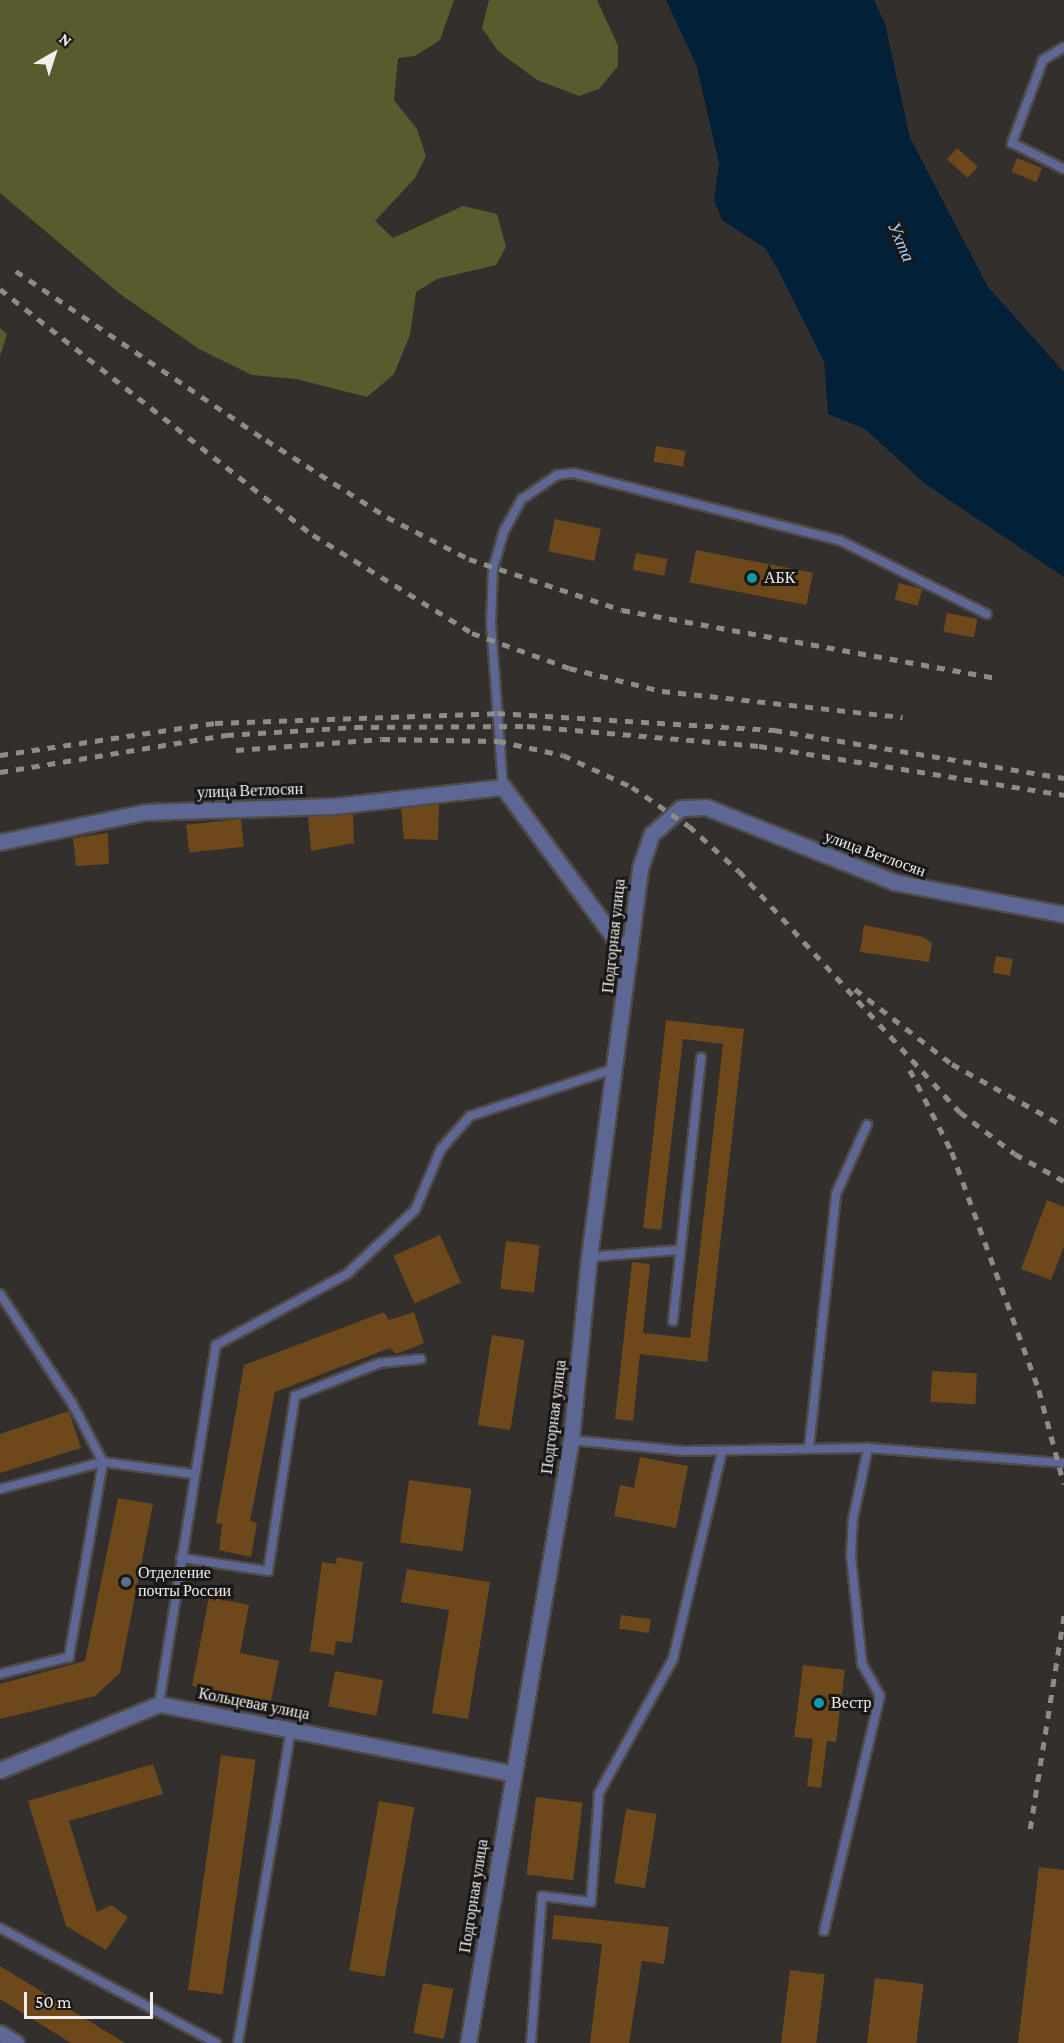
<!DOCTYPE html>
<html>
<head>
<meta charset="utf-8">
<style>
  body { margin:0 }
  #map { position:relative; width:1064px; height:2043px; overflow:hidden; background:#332f2d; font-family:"Crimson Pro",serif }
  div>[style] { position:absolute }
  .green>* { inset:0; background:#585b2b }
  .water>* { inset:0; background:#032039 }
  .building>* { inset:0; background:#6c481a; transform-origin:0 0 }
  .roads { filter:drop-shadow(2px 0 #4e4a48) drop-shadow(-2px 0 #4e4a48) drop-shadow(0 2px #4e4a48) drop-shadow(0 -2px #4e4a48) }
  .service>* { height:8px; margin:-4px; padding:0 4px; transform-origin:4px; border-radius:4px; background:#5e6794 }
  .minor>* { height:15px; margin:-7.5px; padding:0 7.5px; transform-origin:7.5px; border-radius:7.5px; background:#5e6794 }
  .rail>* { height:4.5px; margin-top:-2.25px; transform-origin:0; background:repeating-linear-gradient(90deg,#8e8b89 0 8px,transparent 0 16px) }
  .dots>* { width:16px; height:16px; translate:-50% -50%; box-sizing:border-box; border:3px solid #1a1817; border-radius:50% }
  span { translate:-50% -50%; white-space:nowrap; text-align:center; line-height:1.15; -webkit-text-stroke:6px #1a1817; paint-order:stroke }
  .poi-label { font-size:16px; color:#f1eeed }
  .left { translate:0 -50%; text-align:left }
  .street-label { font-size:16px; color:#f1eeed }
  .water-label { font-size:18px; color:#a4d0fb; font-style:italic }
  .north { position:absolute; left:24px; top:24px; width:60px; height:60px; -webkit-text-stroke:4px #1a1817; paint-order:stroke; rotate:39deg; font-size:16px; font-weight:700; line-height:24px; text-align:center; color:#f1eeed }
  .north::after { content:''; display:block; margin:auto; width:21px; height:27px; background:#f1eeed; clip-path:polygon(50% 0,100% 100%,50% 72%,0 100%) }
  .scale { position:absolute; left:24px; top:1992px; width:129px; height:27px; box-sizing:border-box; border:3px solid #f1eeed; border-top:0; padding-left:8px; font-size:18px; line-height:21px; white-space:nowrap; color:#f1eeed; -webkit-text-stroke:4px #1a1817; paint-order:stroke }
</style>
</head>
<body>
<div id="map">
  <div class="green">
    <div style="clip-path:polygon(0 0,454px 0,440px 40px,415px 56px,398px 58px,394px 100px,417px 129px,426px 156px,415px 178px,375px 221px,393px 238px,463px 206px,497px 214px,506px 247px,496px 265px,437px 279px,416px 292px,410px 335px,394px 374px,367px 397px,296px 379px,252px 375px,199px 349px,120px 294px,0 193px)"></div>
    <div style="clip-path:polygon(489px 0,597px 0,618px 46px,618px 66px,599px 89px,579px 96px,537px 80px,498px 51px,482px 28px)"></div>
    <div style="clip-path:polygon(0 328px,7px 334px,0 356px)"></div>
  </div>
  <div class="water">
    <div style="clip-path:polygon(666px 0,874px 0,885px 24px,910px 138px,988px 287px,1064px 372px,1064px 577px,924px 483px,865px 429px,828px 414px,824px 361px,776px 266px,766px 249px,722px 220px,714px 200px,719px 164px,697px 67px)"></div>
  </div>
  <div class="building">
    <div style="left:957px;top:148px;width:28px;height:15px;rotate:42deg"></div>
    <div style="left:1017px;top:158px;width:27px;height:15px;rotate:22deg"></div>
    <div style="left:656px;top:446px;width:30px;height:16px;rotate:9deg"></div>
    <div style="left:555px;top:519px;width:47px;height:33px;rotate:12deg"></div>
    <div style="left:696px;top:550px;width:119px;height:33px;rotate:11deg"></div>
    <div style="left:636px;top:553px;width:32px;height:17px;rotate:11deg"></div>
    <div style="left:899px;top:583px;width:24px;height:17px;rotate:15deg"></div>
    <div style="left:947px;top:613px;width:31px;height:19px;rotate:11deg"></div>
    <div style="clip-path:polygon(439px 804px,438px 840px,404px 839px,401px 808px)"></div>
    <div style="clip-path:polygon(353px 814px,354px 843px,311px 851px,308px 817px)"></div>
    <div style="left:241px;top:819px;width:28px;height:55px;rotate:84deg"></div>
    <div style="clip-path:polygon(108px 833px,109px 864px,76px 866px,73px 838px)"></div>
    <div style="clip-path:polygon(864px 925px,923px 937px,932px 943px,929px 962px,860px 952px)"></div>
    <div style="left:996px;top:956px;width:17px;height:17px;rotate:10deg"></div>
    <div style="clip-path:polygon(666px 1020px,744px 1029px,707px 1362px,640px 1354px,633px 1421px,615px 1419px,632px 1262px,650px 1264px,643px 1333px,690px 1338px,723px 1044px,683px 1039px,661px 1230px,643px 1228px)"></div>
    <div style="clip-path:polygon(1047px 1200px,1064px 1207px,1064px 1246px,1051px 1280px,1021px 1269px)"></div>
    <div style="left:440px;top:1235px;width:52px;height:51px;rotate:66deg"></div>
    <div style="left:506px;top:1241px;width:34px;height:48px;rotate:7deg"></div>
    <div style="clip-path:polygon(384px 1312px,389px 1320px,414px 1312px,424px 1343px,396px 1354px,390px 1348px,275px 1392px,250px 1521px,257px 1523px,251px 1557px,219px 1550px,222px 1524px,216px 1523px,244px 1365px)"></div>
    <div style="left:492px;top:1335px;width:33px;height:91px;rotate:9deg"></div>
    <div style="left:932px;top:1371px;width:45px;height:31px;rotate:3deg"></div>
    <div style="clip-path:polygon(69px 1411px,81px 1448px,0 1473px,0 1434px)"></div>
    <div style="clip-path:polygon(640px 1457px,688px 1466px,676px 1528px,614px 1516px,620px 1485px,634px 1488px)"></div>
    <div style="left:409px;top:1480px;width:63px;height:63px;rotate:8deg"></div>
    <div style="clip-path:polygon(118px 1498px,153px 1504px,120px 1673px,95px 1696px,0 1719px,0 1684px,85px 1661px)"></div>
    <div style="clip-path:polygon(337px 1557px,363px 1562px,352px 1643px,336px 1641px,334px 1655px,310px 1651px,322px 1562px,336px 1564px)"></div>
    <div style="clip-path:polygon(407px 1569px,490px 1582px,468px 1719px,432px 1713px,449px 1610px,401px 1602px)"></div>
    <div style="clip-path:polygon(209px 1597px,249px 1605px,240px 1653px,279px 1661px,271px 1701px,192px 1686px)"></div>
    <div style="left:621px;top:1615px;width:30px;height:14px;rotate:8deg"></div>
    <div style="clip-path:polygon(803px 1665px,845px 1670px,836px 1742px,827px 1741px,821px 1788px,807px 1786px,813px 1739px,794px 1737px)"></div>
    <div style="left:335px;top:1671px;width:49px;height:36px;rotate:11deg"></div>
    <div style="left:221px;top:1755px;width:35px;height:237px;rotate:8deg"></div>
    <div style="clip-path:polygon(153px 1764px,163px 1794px,69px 1821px,97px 1912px,111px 1905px,128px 1917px,106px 1950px,66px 1926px,28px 1801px)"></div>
    <div style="left:536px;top:1797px;width:47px;height:78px;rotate:7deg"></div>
    <div style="left:379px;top:1801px;width:36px;height:172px;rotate:10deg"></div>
    <div style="left:626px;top:1809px;width:31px;height:75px;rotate:9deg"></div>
    <div style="clip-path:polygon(1039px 1867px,1064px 1870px,1064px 2043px,1018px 2043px)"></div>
    <div style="clip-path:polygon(554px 1915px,669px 1927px,664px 1964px,642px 1961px,629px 2043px,590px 2043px,602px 1944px,552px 1939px)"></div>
    <div style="clip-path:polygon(0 1966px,125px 2043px,71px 2043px,0 1999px)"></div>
    <div style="left:790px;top:1970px;width:35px;height:74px;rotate:7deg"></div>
    <div style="left:875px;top:1978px;width:49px;height:66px;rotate:7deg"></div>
    <div style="left:423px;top:1983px;width:31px;height:51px;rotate:11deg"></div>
  </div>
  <div class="roads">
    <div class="service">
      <div style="left:1064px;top:47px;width:25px;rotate:148deg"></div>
      <div style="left:1043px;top:60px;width:89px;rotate:110.5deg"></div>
      <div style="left:1012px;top:143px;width:58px;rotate:26.6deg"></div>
      <div style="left:503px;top:787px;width:164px;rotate:-94.2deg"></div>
      <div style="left:491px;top:623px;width:54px;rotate:-87.9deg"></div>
      <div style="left:493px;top:569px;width:40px;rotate:-74deg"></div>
      <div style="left:504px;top:531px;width:37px;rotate:-61deg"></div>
      <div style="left:522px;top:499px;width:42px;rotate:-34.4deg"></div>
      <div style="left:557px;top:475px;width:16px;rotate:-7deg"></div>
      <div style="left:573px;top:473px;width:276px;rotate:14.2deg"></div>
      <div style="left:841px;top:541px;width:163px;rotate:26.6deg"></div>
      <div style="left:589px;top:1257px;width:89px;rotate:-4.5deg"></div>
      <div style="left:0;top:1294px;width:131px;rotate:56.6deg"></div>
      <div style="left:72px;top:1403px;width:67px;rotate:62.3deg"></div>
      <div style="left:103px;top:1462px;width:91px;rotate:7.6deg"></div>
      <div style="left:673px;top:1321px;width:265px;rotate:-83.9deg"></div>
      <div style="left:571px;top:1440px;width:113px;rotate:5.6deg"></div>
      <div style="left:683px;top:1451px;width:185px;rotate:-0.9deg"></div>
      <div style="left:868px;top:1448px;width:197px;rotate:4.4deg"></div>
      <div style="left:809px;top:1448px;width:255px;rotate:-83.9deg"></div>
      <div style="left:836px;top:1194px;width:76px;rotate:-65.8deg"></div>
      <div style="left:0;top:1489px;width:106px;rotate:-14.7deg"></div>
      <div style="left:103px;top:1462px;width:198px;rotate:99.9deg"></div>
      <div style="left:69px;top:1657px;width:71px;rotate:166.2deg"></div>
      <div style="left:181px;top:1558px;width:88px;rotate:8.5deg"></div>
      <div style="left:268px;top:1571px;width:177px;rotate:-81.2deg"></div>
      <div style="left:295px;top:1396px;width:91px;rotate:-21.2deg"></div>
      <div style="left:380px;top:1363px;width:41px;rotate:-5.6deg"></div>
      <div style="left:159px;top:1704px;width:363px;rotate:-81deg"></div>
      <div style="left:216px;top:1345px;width:149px;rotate:-28.5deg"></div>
      <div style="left:347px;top:1274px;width:93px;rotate:-43.3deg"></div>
      <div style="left:415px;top:1210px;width:66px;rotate:-66.9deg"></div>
      <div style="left:441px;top:1149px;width:44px;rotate:-48.7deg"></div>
      <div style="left:470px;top:1116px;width:151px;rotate:-18.1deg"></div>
      <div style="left:0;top:1928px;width:245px;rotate:28deg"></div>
      <div style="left:824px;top:1931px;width:242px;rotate:-76.6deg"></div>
      <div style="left:880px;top:1696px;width:37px;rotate:-119deg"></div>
      <div style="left:862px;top:1664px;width:110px;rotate:-95.8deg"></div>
      <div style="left:851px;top:1555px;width:36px;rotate:-87deg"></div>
      <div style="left:853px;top:1519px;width:73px;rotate:-78.1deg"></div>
      <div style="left:238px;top:2043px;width:317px;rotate:-80.4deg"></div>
      <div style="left:531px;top:2043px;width:147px;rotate:-85.7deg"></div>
      <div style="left:542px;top:1896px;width:49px;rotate:7deg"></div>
      <div style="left:591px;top:1902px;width:109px;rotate:-85.8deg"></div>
      <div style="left:599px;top:1793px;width:153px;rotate:-61.1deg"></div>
      <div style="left:673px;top:1659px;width:213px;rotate:-76.7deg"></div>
    </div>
    <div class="minor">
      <div style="left:0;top:842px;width:148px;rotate:-11.7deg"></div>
      <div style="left:145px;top:812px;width:188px;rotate:-1.8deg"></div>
      <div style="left:333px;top:806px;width:171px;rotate:-6.4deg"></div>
      <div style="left:503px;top:787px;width:212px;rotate:53.6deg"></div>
      <div style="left:0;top:1770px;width:172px;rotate:-22.5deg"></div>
      <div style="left:159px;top:1704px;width:358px;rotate:11.1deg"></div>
      <div style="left:0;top:2033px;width:19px;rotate:32deg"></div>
      <div style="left:468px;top:2043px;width:612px;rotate:-80.31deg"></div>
      <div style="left:571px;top:1440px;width:184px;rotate:-84.4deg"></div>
      <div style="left:589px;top:1257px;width:392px;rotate:-82.5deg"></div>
      <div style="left:640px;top:868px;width:36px;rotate:-71deg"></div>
      <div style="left:652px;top:834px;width:39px;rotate:-42deg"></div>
      <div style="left:681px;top:808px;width:25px;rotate:-2deg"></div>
      <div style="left:706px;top:807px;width:202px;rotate:21.7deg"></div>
      <div style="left:894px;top:882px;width:173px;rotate:10.7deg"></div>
    </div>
  </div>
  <div class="rail">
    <div style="left:16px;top:271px;width:302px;rotate:34.1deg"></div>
    <div style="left:266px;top:440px;width:143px;rotate:32.5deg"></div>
    <div style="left:387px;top:517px;width:92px;rotate:27.1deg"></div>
    <div style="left:469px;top:559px;width:161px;rotate:18.4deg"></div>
    <div style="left:622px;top:610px;width:379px;rotate:10.3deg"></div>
    <div style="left:0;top:289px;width:398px;rotate:38.2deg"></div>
    <div style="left:313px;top:535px;width:187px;rotate:31.6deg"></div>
    <div style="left:472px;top:633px;width:103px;rotate:19.8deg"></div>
    <div style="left:569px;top:668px;width:96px;rotate:13.9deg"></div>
    <div style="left:662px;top:691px;width:242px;rotate:6.2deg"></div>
    <div style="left:236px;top:750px;width:146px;rotate:-4.3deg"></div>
    <div style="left:382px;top:739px;width:116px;rotate:1deg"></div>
    <div style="left:498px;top:741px;width:66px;rotate:12.2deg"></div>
    <div style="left:563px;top:755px;width:76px;rotate:24.9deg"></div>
    <div style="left:632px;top:787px;width:69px;rotate:34.4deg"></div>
    <div style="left:689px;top:826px;width:67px;rotate:42deg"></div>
    <div style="left:739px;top:871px;width:327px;rotate:47.5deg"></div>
    <div style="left:960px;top:1112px;width:69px;rotate:37.4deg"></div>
    <div style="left:1015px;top:1154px;width:56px;rotate:28.9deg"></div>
    <div style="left:0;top:755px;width:217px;rotate:-8.5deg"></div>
    <div style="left:215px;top:723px;width:282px;rotate:-2deg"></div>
    <div style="left:497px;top:713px;width:278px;rotate:3.5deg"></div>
    <div style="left:774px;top:730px;width:294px;rotate:9.4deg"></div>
    <div style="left:0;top:772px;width:229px;rotate:-9.3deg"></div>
    <div style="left:226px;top:735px;width:129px;rotate:-3.5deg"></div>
    <div style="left:355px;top:727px;width:172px;rotate:-0.3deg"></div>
    <div style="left:527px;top:726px;width:233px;rotate:4.9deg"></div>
    <div style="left:759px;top:746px;width:309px;rotate:9.1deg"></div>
    <div style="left:855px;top:989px;width:123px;rotate:37.7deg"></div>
    <div style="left:952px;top:1064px;width:128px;rotate:29deg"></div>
    <div style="left:910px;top:1070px;width:92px;rotate:62.9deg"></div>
    <div style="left:952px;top:1152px;width:253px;rotate:69.9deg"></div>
    <div style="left:1039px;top:1390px;width:97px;rotate:75.1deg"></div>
    <div style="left:1030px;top:1829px;width:218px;rotate:-81deg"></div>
  </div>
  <div class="dots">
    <div style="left:752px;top:578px;background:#0f9aa8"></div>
    <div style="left:126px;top:1582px;background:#5c6f8a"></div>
    <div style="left:819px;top:1703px;background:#0f9aa8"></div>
  </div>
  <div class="poi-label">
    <span class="left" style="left:764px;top:578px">АБК</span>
    <span class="left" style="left:138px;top:1582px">Отделение<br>почты России</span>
    <span class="left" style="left:831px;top:1703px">Вестр</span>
  </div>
  <div class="street-label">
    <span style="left:250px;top:791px;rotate:-2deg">улица Ветлосян</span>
    <span style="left:875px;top:854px;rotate:20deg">улица Ветлосян</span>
    <span style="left:614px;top:936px;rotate:-84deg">Подгорная улица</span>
    <span style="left:554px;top:1417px;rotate:-83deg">Подгорная улица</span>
    <span style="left:254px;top:1704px;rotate:11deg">Кольцевая улица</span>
    <span style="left:474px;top:1896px;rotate:-81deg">Подгорная улица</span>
  </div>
  <div class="water-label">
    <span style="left:901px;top:242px;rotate:66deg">Ухта</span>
  </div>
  <div class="north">N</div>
  <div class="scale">50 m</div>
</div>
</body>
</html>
